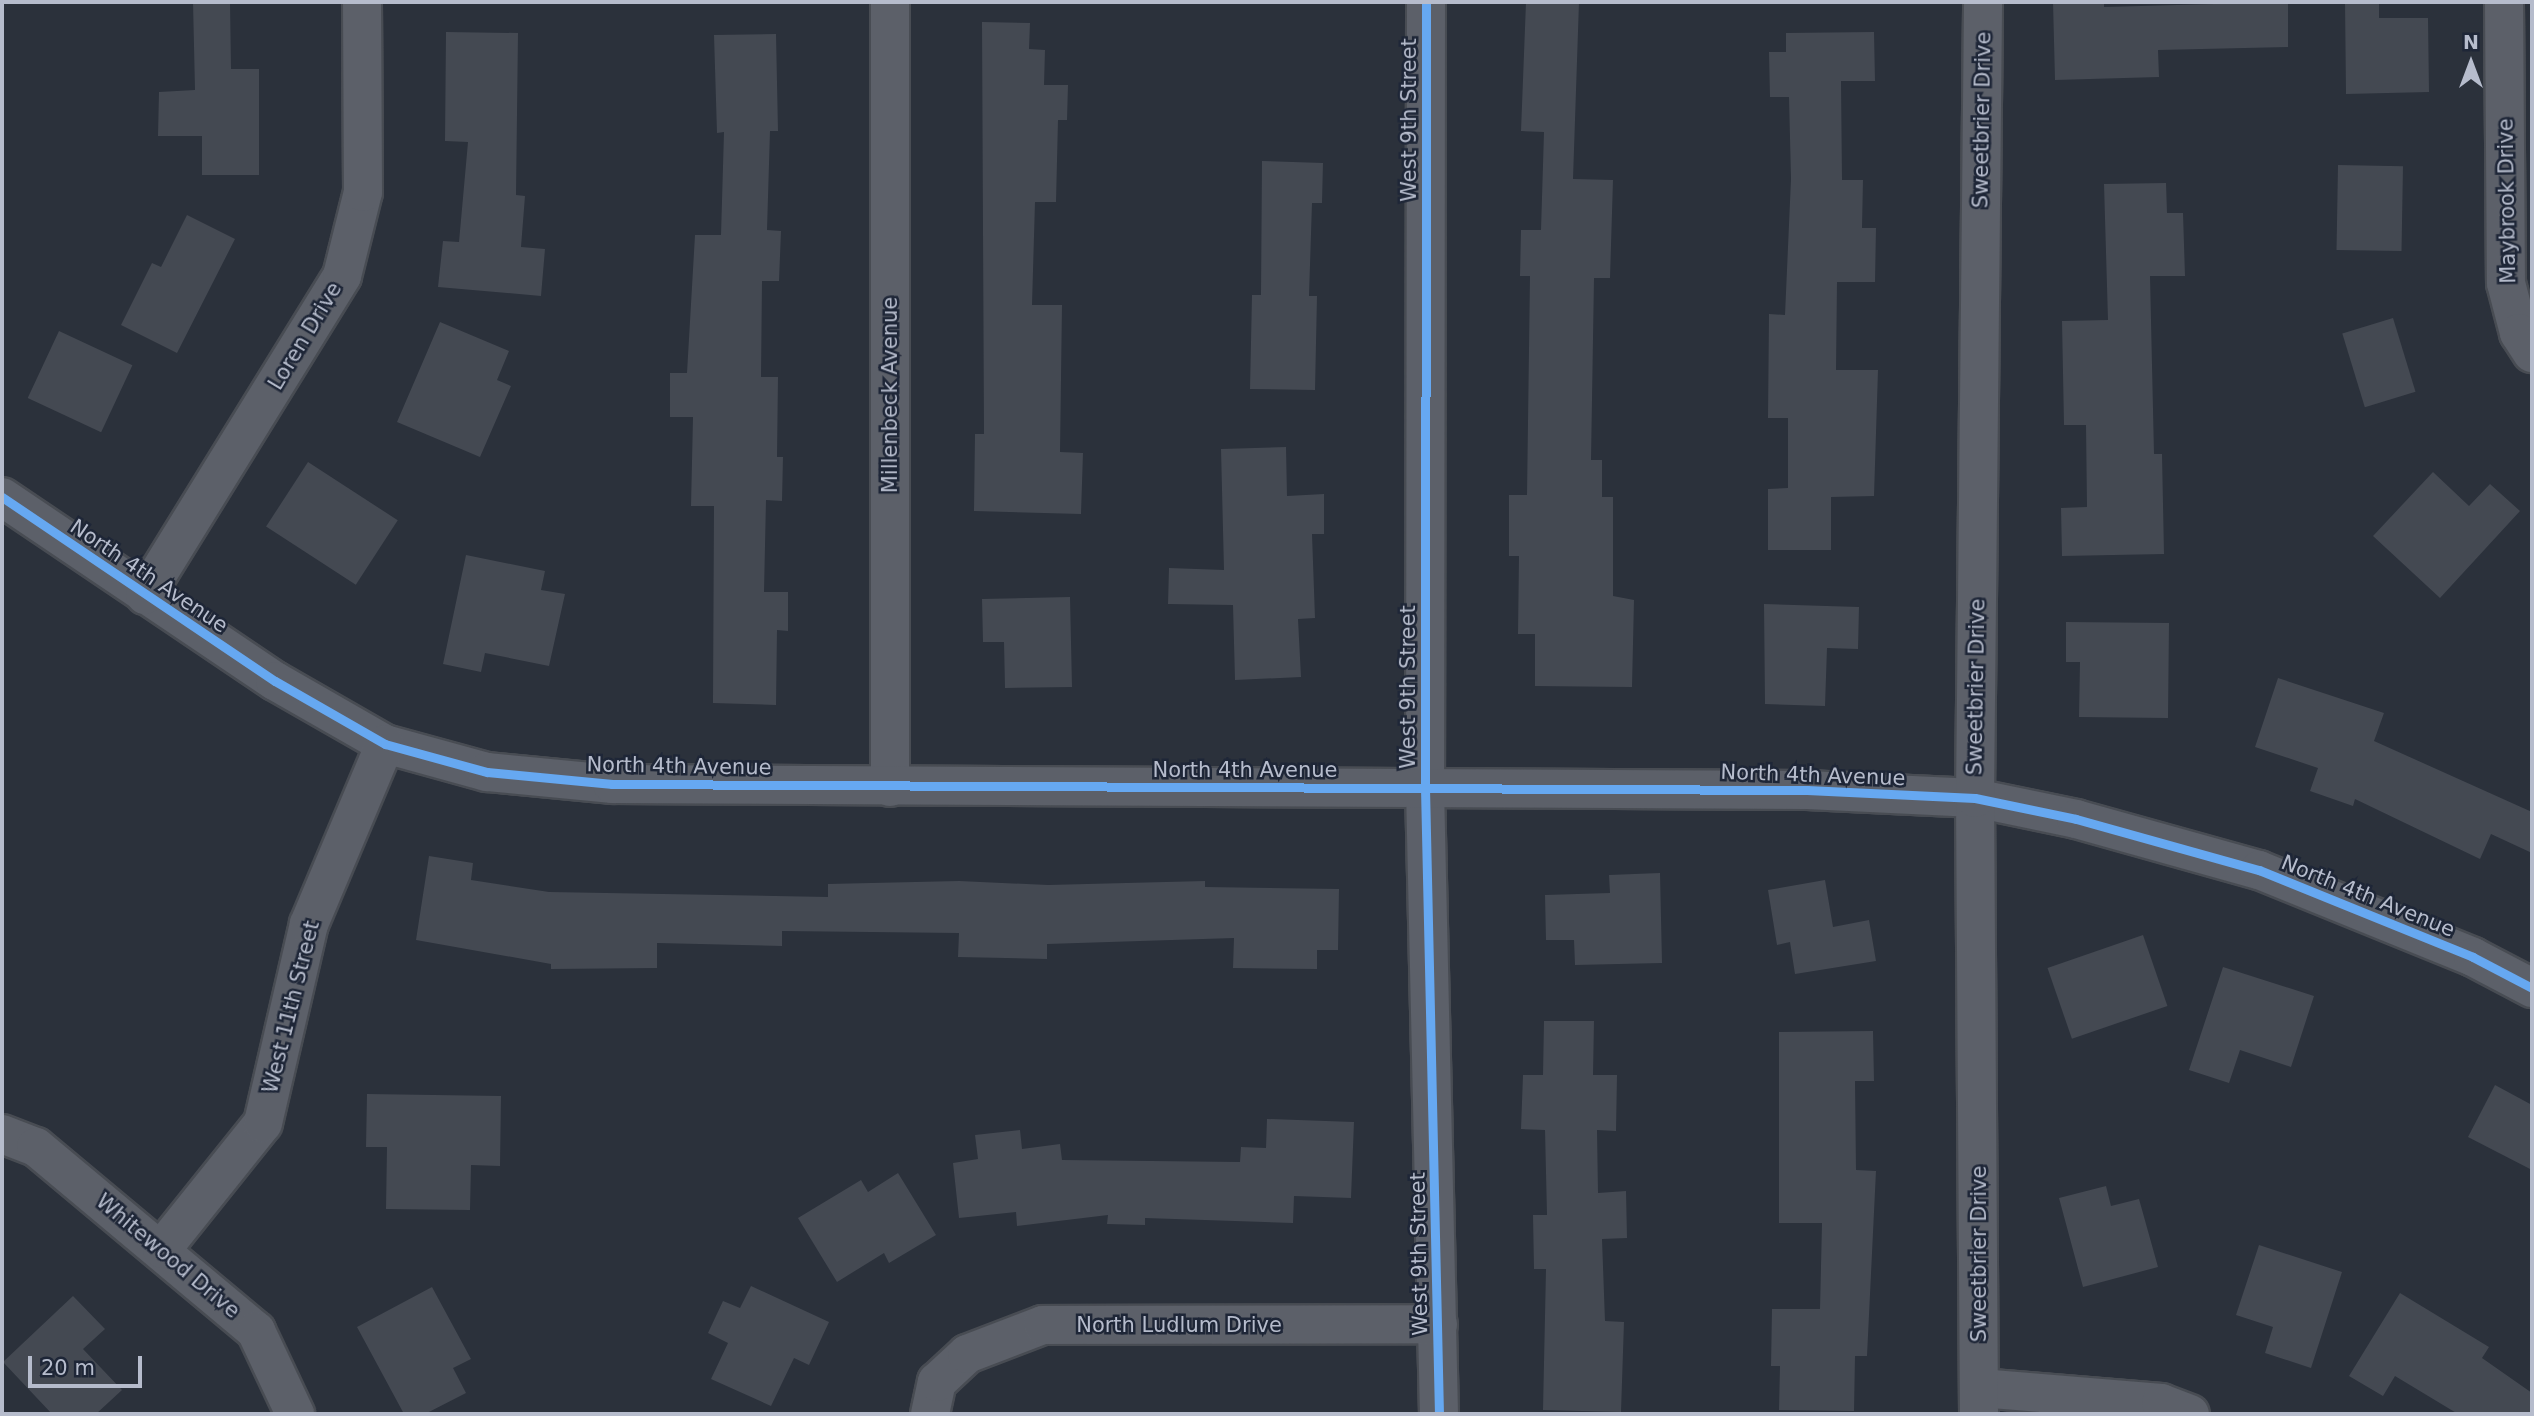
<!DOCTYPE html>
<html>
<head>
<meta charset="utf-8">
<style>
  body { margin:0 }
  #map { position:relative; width:2534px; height:1416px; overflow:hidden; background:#2b313b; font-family:"DejaVu Sans",sans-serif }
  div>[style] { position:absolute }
  .building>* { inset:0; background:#444952; transform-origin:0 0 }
  .roads { filter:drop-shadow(2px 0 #484c53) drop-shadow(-2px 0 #484c53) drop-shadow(0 2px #484c53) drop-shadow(0 -2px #484c53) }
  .minor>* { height:38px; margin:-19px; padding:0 19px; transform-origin:19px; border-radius:19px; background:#5c6069 }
  .cycleway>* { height:9px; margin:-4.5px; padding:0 4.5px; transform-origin:4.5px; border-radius:4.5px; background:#66a8f1 }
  span { translate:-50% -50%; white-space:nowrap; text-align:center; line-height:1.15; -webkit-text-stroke:5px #1e2637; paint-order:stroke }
  .street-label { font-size:21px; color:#b6bccc }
  .frame { position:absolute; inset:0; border:4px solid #b6bccc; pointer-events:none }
  .north { position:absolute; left:2436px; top:28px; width:70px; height:70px; -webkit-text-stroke:5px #1e2637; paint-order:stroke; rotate:0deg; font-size:19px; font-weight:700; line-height:28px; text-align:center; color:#b6bccc }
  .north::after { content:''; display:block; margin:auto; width:24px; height:32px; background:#b6bccc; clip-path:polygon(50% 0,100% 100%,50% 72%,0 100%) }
  .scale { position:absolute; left:28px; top:1356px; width:114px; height:32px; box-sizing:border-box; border:4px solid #b6bccc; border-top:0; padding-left:9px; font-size:21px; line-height:24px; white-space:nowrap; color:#b6bccc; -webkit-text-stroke:5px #1e2637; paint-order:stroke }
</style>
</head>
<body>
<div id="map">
  <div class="building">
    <div style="clip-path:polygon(193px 2px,230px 2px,231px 69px,259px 69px,259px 175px,202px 175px,202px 136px,158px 136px,159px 92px,195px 90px)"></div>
    <div style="clip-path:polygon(1526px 2px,1579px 2px,1573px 179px,1613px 180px,1610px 278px,1594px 278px,1591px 460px,1602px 460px,1602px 497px,1613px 497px,1613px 596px,1634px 600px,1632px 687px,1535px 686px,1535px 634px,1518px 634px,1519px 556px,1509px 556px,1509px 495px,1527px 495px,1530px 276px,1520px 276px,1521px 230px,1541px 230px,1544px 132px,1521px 131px)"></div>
    <div style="clip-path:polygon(2053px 2px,2104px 2px,2104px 7px,2288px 2px,2288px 47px,2158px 50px,2159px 77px,2055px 80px)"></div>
    <div style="clip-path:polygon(2345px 2px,2379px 2px,2379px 18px,2428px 18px,2429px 92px,2346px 94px)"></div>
    <div style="clip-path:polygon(982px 22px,1030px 23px,1029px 49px,1045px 50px,1044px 85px,1068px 85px,1067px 120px,1058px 120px,1056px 202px,1035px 202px,1032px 305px,1062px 305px,1060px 452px,1083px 453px,1081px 514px,974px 511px,975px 434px,984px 434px)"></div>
    <div style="clip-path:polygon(446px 32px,518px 33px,516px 195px,525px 196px,521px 247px,545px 249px,541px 296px,438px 287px,443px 241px,459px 242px,468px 142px,445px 141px)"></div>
    <div style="clip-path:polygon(1874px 32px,1875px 81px,1841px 81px,1842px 180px,1863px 180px,1862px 228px,1876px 228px,1875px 282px,1837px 282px,1836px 370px,1878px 370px,1874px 496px,1831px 497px,1831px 550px,1768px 550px,1768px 489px,1788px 488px,1788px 418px,1768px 418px,1769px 314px,1785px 315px,1791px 179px,1789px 97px,1770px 97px,1769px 52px,1786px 52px,1786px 33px)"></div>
    <div style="clip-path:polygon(776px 34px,778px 131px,770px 131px,767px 230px,781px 231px,779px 281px,762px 281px,761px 377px,778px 377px,777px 457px,783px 457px,782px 501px,766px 500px,764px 592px,788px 592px,788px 631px,777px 630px,776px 705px,713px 703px,714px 506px,691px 506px,693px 417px,670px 417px,670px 373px,687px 373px,695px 235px,721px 235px,724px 132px,717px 133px,714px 35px)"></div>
    <div style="clip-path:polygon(1262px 161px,1323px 163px,1322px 203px,1312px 203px,1309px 296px,1317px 296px,1315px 390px,1250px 389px,1252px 295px,1261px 295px)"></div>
    <div style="left:2338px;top:165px;width:65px;height:85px;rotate:1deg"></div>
    <div style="clip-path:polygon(2166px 183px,2167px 213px,2183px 213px,2185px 276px,2150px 276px,2154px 454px,2162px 454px,2164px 554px,2062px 556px,2061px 508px,2087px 507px,2086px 425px,2064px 425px,2062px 321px,2108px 320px,2104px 184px)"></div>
    <div style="clip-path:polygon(187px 215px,235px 239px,177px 353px,121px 325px,152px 263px,161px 267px)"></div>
    <div style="left:2393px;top:318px;width:77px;height:53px;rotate:73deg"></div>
    <div style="clip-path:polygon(440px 322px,509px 351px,497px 380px,511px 386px,480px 457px,397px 422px)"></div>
    <div style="left:59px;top:331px;width:81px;height:74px;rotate:25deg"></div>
    <div style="clip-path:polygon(1286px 447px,1287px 496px,1324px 494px,1324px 534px,1312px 534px,1315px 618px,1298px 619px,1301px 677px,1235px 680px,1233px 605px,1168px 604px,1169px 568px,1224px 570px,1221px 449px)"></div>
    <div style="left:308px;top:462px;width:107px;height:77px;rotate:33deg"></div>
    <div style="clip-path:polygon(2433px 472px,2469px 506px,2490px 484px,2520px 511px,2440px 598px,2373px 536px)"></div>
    <div style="clip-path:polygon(466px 555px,545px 571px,541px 590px,565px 594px,549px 666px,485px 653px,481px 672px,443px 664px)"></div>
    <div style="clip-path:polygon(1070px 597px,1072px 687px,1005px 688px,1004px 642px,983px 642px,982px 599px)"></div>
    <div style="clip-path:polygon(1764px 604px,1859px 607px,1858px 649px,1827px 648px,1825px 706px,1765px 704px)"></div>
    <div style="clip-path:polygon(2066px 622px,2169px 623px,2168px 718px,2079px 717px,2080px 662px,2066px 662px)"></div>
    <div style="clip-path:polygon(2278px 678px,2384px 713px,2374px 741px,2532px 812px,2532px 853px,2491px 834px,2480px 859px,2355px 799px,2353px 806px,2310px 791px,2318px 768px,2255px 747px)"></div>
    <div style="clip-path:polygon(429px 856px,473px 863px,471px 880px,549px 892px,828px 897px,828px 884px,959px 881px,1048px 885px,1205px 881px,1205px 887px,1339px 889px,1338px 950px,1317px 950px,1317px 969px,1233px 968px,1234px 938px,1047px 944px,1047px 959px,958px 957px,959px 933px,782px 931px,782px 946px,657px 943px,657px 968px,551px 969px,551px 964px,416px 940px)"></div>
    <div style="clip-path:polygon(1660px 873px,1662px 963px,1575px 965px,1574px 940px,1546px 940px,1545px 895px,1610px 893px,1609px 875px)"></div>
    <div style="clip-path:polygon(1825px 880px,1833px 927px,1869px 920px,1876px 961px,1795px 974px,1790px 942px,1777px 945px,1768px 890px)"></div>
    <div style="left:2143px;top:935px;width:75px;height:101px;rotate:71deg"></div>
    <div style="clip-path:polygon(2223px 967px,2314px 996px,2291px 1067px,2240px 1050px,2229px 1083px,2189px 1070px)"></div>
    <div style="clip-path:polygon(1544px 1021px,1594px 1021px,1593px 1075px,1617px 1075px,1616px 1131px,1597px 1130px,1598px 1193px,1626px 1191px,1627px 1238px,1602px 1239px,1605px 1321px,1624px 1322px,1621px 1412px,1543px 1410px,1546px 1269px,1534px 1269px,1533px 1215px,1547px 1215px,1545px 1130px,1521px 1129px,1523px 1075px,1543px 1075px)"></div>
    <div style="clip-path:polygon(1873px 1031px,1874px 1081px,1855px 1081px,1856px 1170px,1876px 1171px,1867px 1356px,1855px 1356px,1854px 1411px,1779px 1410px,1780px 1366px,1771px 1366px,1772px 1309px,1820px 1309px,1822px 1223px,1779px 1223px,1779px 1032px)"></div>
    <div style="clip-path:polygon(2495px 1085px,2532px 1105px,2532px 1170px,2468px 1137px)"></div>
    <div style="clip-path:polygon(367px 1094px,501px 1096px,500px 1166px,471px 1165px,470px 1210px,386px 1209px,387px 1147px,366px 1147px)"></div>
    <div style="clip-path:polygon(1267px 1119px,1354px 1122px,1351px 1198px,1294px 1196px,1293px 1223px,1145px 1218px,1145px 1225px,1107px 1224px,1108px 1215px,1017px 1226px,1016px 1212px,959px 1218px,953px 1163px,978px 1159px,975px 1135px,1020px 1130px,1022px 1149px,1060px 1144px,1062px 1160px,1240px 1162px,1241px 1147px,1266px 1148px)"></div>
    <div style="clip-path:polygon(898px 1173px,936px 1235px,889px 1263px,884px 1253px,837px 1282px,798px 1218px,861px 1180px,868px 1192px)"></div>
    <div style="clip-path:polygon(2106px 1186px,2111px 1206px,2139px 1199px,2158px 1267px,2083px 1287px,2059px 1198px)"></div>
    <div style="clip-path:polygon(2259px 1245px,2342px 1272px,2311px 1368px,2265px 1353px,2273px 1327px,2236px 1315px)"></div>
    <div style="clip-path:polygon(751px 1286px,829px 1322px,809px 1365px,794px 1358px,771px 1406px,711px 1379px,728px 1343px,708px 1333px,723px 1301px,740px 1308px)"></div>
    <div style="clip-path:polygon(432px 1287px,471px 1359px,453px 1368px,466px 1393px,425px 1414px,404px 1414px,357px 1327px)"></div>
    <div style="clip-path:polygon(2400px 1293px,2489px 1347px,2482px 1358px,2532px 1393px,2532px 1414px,2458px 1414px,2395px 1376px,2383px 1396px,2349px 1376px)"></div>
    <div style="clip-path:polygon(73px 1296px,105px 1329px,83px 1349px,122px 1390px,96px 1414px,52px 1414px,3px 1362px)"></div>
  </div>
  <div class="roads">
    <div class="minor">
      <div style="left:890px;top:2px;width:785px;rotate:90deg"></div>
      <div style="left:1426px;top:2px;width:786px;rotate:90.07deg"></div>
      <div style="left:1425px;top:788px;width:626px;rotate:88.72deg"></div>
      <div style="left:2504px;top:2px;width:281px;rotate:89.6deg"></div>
      <div style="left:2506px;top:283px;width:52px;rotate:75.4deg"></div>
      <div style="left:2519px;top:333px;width:24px;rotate:57deg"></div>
      <div style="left:2px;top:497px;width:329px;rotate:34deg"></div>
      <div style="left:275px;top:681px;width:127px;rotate:29.8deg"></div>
      <div style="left:385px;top:744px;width:106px;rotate:15.4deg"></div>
      <div style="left:487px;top:772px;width:126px;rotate:5.5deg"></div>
      <div style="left:612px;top:784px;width:1195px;rotate:0.29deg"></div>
      <div style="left:1807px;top:790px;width:168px;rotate:2.7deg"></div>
      <div style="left:1975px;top:798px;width:103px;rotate:11.7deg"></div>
      <div style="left:2076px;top:819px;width:190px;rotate:15.6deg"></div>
      <div style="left:2259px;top:870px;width:231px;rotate:22.1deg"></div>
      <div style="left:2473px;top:957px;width:67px;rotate:27.7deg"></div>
      <div style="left:145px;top:595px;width:375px;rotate:-58.3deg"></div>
      <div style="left:342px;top:276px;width:87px;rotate:-76deg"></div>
      <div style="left:363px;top:192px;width:190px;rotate:-90.3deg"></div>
      <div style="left:2px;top:1134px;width:36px;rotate:21deg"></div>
      <div style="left:36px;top:1147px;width:287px;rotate:39.9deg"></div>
      <div style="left:256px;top:1331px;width:92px;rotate:64.8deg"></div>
      <div style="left:162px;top:1249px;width:161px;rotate:-51.3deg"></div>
      <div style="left:263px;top:1123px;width:204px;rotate:-77deg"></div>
      <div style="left:309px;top:924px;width:195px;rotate:-67.1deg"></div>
      <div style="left:1980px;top:1388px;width:182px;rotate:4.7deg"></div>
      <div style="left:2161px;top:1403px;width:31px;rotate:21deg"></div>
      <div style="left:930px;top:1414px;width:33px;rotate:-78deg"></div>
      <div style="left:937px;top:1382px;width:41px;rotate:-43deg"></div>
      <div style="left:967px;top:1354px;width:81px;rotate:-20.9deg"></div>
      <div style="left:1043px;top:1325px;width:395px;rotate:-0.1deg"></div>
      <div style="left:1979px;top:1414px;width:616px;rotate:-90.37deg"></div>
      <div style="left:1975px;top:798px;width:796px;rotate:-89.42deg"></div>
    </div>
  </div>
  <div class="cycleway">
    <div style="left:1426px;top:2px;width:786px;rotate:90.07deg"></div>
    <div style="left:1425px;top:788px;width:626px;rotate:88.72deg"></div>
    <div style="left:2px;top:497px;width:329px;rotate:34deg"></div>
    <div style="left:275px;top:681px;width:127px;rotate:29.8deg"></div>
    <div style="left:385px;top:744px;width:106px;rotate:15.4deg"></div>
    <div style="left:487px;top:772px;width:126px;rotate:5.5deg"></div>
    <div style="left:612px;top:784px;width:1195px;rotate:0.29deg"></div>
    <div style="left:1807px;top:790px;width:168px;rotate:2.7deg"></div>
    <div style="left:1975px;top:798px;width:103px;rotate:11.7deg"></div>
    <div style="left:2076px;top:819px;width:190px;rotate:15.6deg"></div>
    <div style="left:2259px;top:870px;width:231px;rotate:22.1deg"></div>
    <div style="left:2473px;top:957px;width:67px;rotate:27.7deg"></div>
  </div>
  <div class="street-label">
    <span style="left:1409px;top:120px;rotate:-90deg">West 9th Street</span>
    <span style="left:1982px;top:120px;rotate:-89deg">Sweetbrier Drive</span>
    <span style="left:2507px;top:201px;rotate:-91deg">Maybrook Drive</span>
    <span style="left:305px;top:336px;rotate:-59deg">Loren Drive</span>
    <span style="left:890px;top:395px;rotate:-90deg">Millenbeck Avenue</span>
    <span style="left:149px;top:576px;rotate:34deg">North 4th Avenue</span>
    <span style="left:1408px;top:687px;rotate:-90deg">West 9th Street</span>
    <span style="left:1976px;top:687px;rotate:-89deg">Sweetbrier Drive</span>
    <span style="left:679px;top:766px;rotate:1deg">North 4th Avenue</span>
    <span style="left:1245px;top:770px">North 4th Avenue</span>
    <span style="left:1813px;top:775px;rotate:2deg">North 4th Avenue</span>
    <span style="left:2368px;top:896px;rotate:22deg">North 4th Avenue</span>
    <span style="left:291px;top:1007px;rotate:-76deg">West 11th Street</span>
    <span style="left:1419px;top:1254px;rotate:-91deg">West 9th Street</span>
    <span style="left:1979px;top:1254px;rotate:-90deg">Sweetbrier Drive</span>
    <span style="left:168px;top:1256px;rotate:40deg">Whitewood Drive</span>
    <span style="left:1179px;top:1325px">North Ludlum Drive</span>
  </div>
  <div class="frame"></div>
  <div class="north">N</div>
  <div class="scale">20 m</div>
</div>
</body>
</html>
